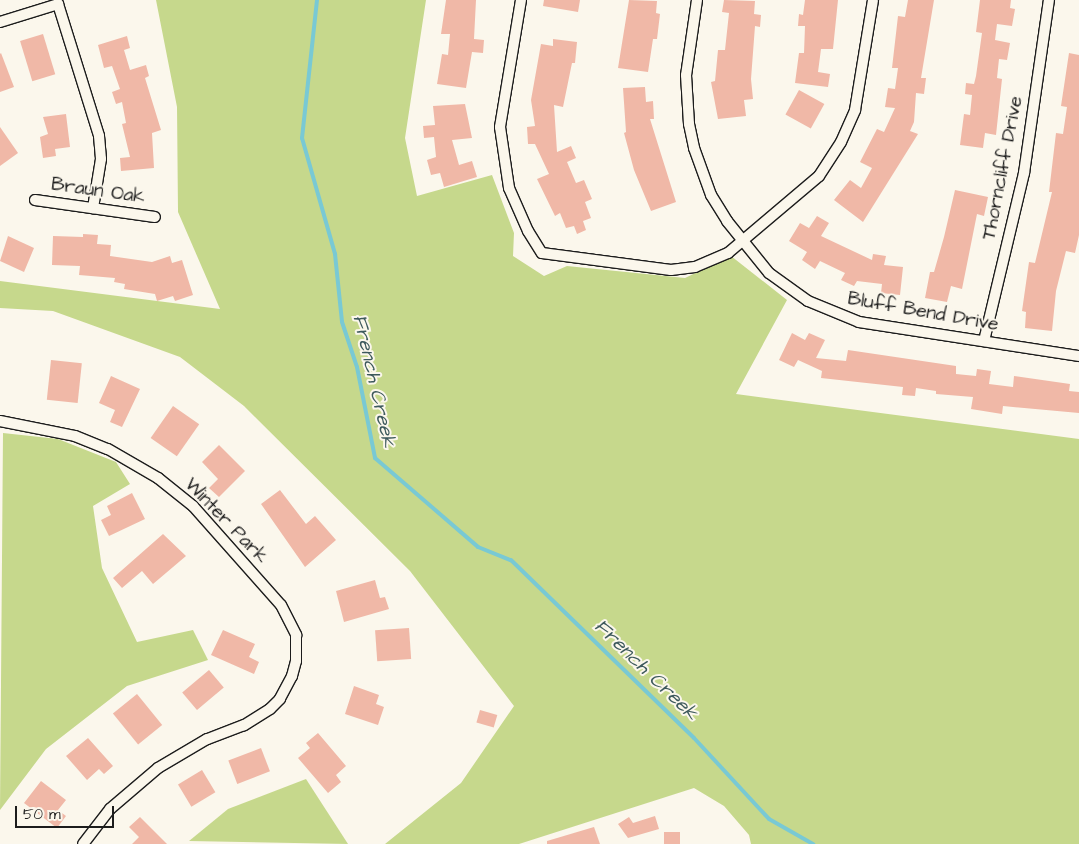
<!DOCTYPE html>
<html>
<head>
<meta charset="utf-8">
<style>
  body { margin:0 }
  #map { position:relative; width:1079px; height:844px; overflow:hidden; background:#fbf7ec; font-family:"Architects Daughter",sans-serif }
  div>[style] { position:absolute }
  .green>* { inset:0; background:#c6d88c }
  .stream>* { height:4px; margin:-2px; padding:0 2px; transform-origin:2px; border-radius:2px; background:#79c9d4 }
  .building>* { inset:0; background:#f0b8a7; transform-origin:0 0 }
  .roads { filter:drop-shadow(1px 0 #1c1c1c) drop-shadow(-1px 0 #1c1c1c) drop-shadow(0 1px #1c1c1c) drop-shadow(0 -1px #1c1c1c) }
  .street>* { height:10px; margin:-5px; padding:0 5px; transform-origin:5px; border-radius:5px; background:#fbf7ec }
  span { translate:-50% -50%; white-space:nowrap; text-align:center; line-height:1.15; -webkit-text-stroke:4px #fbf7ec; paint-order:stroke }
  .street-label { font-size:19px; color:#1c1c1c }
  .water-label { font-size:20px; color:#3d595c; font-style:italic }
  .scale { position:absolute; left:15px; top:806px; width:99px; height:22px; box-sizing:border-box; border:2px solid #1c1c1c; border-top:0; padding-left:6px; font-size:15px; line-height:18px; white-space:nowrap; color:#1c1c1c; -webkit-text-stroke:4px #fbf7ec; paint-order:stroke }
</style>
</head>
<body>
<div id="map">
  <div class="green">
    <div style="clip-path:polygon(156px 0,426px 0,405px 138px,417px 196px,492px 175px,514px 233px,513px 256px,544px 276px,567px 266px,685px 278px,731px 256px,787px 300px,736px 394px,1079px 439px,1079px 844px,751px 844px,749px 835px,724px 806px,694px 788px,519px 844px,385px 844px,461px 783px,514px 706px,410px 571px,244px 406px,180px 357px,53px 311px,0 308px,0 281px,220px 309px,178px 212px,177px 107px)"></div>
    <div style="clip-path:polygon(3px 433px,58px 439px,116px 462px,130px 484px,93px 506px,102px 568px,137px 642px,193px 630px,208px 660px,127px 686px,46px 749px,0 810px)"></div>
    <div style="clip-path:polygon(306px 779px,348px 844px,189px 841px,228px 809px)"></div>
  </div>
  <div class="stream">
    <div style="left:317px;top:0;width:139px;rotate:96.2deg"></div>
    <div style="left:302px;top:138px;width:121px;rotate:74.1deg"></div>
    <div style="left:335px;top:254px;width:68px;rotate:84.1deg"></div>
    <div style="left:342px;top:322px;width:47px;rotate:71.6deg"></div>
    <div style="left:357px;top:367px;width:93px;rotate:78.8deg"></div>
    <div style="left:375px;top:458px;width:136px;rotate:40.8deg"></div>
    <div style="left:478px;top:547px;width:35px;rotate:22deg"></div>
    <div style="left:511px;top:560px;width:255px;rotate:44.2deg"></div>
    <div style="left:694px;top:738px;width:110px;rotate:47.2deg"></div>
    <div style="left:769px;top:819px;width:51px;rotate:29.6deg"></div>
  </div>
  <div class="building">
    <div style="clip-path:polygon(446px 0,476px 0,474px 39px,484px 40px,483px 53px,472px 52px,466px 88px,437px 84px,442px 54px,448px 55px,450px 34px,441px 34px)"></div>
    <div style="clip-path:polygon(544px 0,580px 0,578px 12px,543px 6px)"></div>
    <div style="clip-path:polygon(629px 0,657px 1px,656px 13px,660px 14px,657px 39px,653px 39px,648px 72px,618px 68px)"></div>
    <div style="clip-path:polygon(724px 0,755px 1px,754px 14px,761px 15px,760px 27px,755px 26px,751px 79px,753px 99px,744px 100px,746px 116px,718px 119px,711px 82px,715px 81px,718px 50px,725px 50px,729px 13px,722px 12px)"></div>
    <div style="clip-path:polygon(805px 0,838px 0,833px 49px,821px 49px,818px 72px,830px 74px,828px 87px,795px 83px,799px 53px,804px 53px,805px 26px,798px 26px,799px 14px,803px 15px)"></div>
    <div style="clip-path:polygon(908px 0,934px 0,921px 78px,926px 78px,924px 94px,916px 93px,914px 122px,910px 131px,918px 134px,863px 222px,834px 200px,850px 180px,861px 188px,872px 168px,860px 162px,877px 129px,884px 132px,895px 108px,885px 107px,888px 88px,895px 89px,898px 68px,892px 68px,898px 16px,905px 17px)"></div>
    <div style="clip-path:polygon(980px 0,1011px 0,1010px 8px,1015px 9px,1012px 26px,997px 24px,995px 40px,1010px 43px,1007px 60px,999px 59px,997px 78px,1002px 79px,996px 135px,985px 133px,983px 148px,960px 145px,964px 114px,970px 115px,972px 95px,965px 94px,966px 83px,974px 84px,976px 76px,982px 33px,976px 32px)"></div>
    <div style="left:43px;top:34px;width:42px;height:24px;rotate:73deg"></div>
    <div style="clip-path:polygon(127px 36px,130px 48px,124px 50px,130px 70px,146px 65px,149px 76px,145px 78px,161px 130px,152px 133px,154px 168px,121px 171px,120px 158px,130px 157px,122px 124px,126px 123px,122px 102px,116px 104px,112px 92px,120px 89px,112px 66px,104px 68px,98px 45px)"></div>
    <div style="clip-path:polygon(553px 39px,577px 42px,575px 63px,572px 63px,563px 107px,554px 105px,557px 152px,571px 146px,576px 158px,567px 162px,576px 183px,584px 180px,592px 199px,585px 202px,591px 218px,583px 221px,586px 230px,577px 234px,574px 226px,566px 228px,560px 213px,555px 216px,537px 179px,549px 174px,535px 144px,528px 144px,527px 127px,535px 126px,531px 100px,541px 44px,553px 46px)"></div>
    <div style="clip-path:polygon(1px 53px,14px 87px,0 92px,0 54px)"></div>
    <div style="clip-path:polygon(1069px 53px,1079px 55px,1079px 235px,1075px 253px,1066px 251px,1056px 291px,1052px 331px,1025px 328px,1026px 312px,1022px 311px,1029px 262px,1035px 263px,1052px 192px,1049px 192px,1056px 133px,1063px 134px,1067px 107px,1061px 106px)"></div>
    <div style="clip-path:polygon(645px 87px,646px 102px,653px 101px,654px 119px,650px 119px,676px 202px,651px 211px,634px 170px,624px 133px,626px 132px,623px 88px)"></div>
    <div style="left:799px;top:90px;width:29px;height:28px;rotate:29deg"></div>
    <div style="clip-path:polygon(465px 104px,472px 138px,452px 140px,459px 165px,472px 161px,477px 177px,444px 187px,440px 173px,431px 175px,427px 160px,436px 157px,434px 137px,424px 138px,423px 126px,435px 125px,433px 106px)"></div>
    <div style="clip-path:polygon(66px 114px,70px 147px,55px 149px,56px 156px,43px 158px,40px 137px,48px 134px,43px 117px)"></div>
    <div style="clip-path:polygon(0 127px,18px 153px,0 166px)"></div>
    <div style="clip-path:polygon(955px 190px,988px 197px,984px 216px,977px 214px,962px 289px,951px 286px,947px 302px,925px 298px,930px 272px,934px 272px,944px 237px)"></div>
    <div style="clip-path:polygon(817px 216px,829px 223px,821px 236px,872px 260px,873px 254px,886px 256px,884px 265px,903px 267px,900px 295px,881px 293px,882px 284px,857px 281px,854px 286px,841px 280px,845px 273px,820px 261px,815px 269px,802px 260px,807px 252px,789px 241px,800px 223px,809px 228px)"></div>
    <div style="clip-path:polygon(83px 234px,98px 235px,97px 244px,111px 245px,110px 256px,152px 262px,170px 256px,172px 263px,182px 260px,193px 295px,175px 301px,173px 296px,157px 301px,155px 294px,124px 289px,125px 284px,114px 282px,115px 278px,79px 275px,80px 266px,52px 265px,53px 236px,83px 237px)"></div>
    <div style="clip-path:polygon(8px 236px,34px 248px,24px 272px,0 261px)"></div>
    <div style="clip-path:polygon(792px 333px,805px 340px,809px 333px,825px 340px,816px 358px,846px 361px,848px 350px,956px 366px,956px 374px,976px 376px,977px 369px,991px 371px,989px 384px,1013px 387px,1014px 376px,1070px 384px,1069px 391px,1079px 392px,1079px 413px,1003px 406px,1002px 414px,971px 409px,973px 397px,936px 394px,936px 391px,916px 388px,915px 396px,902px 395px,903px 387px,821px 378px,822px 371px,798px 360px,794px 367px,779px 360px)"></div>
    <div style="left:51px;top:360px;width:31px;height:40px;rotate:6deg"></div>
    <div style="clip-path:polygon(111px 376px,140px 389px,122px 427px,110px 422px,115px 410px,99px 403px)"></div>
    <div style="left:173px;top:406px;width:32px;height:39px;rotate:35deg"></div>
    <div style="clip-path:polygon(219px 445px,245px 471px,219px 497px,209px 488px,218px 479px,202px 462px)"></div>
    <div style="clip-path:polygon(280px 490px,306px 524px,315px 516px,336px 540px,305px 567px,261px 504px)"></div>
    <div style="clip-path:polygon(132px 493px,145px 519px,109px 536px,101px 520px,111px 515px,107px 506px)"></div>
    <div style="clip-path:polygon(163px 534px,186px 556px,153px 584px,142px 571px,122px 588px,113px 578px)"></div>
    <div style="clip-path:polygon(375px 580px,380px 598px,385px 597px,389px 609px,344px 622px,336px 591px)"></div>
    <div style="left:409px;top:628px;width:31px;height:34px;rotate:86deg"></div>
    <div style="clip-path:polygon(223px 630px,255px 644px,249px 657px,259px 662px,254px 674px,211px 655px)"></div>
    <div style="left:209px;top:670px;width:23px;height:35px;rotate:50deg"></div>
    <div style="clip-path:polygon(354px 686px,379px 695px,376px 704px,384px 707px,378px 725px,345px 714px)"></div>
    <div style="left:137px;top:694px;width:40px;height:31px;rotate:51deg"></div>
    <div style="left:480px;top:710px;width:18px;height:13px;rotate:16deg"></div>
    <div style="clip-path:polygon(318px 733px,346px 766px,336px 775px,341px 782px,328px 793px,298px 758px,310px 748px,306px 743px)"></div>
    <div style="clip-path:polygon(88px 738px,113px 766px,104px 774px,99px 769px,87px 780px,66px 756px)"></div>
    <div style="left:261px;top:748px;width:25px;height:35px;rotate:69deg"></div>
    <div style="left:202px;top:770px;width:26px;height:28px;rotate:59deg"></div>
    <div style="clip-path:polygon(41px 781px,66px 800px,58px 810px,66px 816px,57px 828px,24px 803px)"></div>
    <div style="clip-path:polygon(655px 816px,659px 829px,628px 838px,618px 824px,629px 817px,633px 823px)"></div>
    <div style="clip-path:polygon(140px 817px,167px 844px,132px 844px,139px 837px,129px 827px)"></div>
    <div style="clip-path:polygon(594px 827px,600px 844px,547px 844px,547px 841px)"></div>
    <div style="left:664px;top:832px;width:16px;height:12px"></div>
  </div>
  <div class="roads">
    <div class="street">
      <div style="left:521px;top:0;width:129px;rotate:99.4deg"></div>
      <div style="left:500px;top:127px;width:62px;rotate:81.6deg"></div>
      <div style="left:509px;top:188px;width:47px;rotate:66.2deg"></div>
      <div style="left:528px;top:231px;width:26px;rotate:58deg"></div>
      <div style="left:542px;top:253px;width:130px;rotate:7.5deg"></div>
      <div style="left:671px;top:270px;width:24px;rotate:-7deg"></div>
      <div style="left:695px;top:267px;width:36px;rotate:-23deg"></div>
      <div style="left:728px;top:253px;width:119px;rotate:-40.2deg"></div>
      <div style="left:819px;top:176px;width:40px;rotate:-57.1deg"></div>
      <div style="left:841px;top:142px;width:35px;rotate:-66deg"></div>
      <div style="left:855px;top:110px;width:111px;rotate:-80.7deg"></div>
      <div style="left:697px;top:0;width:76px;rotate:98.3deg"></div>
      <div style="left:686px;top:75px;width:49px;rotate:86.5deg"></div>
      <div style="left:689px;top:124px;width:25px;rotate:78deg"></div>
      <div style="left:694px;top:148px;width:50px;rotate:70.1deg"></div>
      <div style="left:711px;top:195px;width:31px;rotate:58deg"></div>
      <div style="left:727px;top:221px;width:67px;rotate:51.1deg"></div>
      <div style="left:769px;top:273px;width:48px;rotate:35.7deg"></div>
      <div style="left:808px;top:301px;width:55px;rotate:22.4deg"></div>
      <div style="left:859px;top:322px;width:223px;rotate:8.8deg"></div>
      <div style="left:0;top:22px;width:61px;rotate:-17.2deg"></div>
      <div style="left:58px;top:4px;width:138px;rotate:72.7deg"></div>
      <div style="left:99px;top:136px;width:23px;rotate:85deg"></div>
      <div style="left:101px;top:159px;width:50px;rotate:99.3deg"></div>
      <div style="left:35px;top:200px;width:121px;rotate:8.1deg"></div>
      <div style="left:984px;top:341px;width:173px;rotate:-76.6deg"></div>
      <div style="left:1024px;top:173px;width:175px;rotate:-81.8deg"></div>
      <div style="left:0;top:421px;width:76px;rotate:11.3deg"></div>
      <div style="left:75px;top:436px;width:35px;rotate:22deg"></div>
      <div style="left:108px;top:449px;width:58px;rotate:30.1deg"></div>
      <div style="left:158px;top:478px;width:45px;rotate:38.7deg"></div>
      <div style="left:193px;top:506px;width:132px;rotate:48.4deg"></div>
      <div style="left:281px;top:605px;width:34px;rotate:63deg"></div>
      <div style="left:296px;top:635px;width:26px;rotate:90deg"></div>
      <div style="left:296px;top:661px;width:16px;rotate:105deg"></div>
      <div style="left:292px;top:676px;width:26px;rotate:118deg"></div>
      <div style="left:280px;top:699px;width:14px;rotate:135deg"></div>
      <div style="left:270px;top:709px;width:31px;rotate:148deg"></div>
      <div style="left:244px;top:725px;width:40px;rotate:159deg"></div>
      <div style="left:207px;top:739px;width:57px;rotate:149.4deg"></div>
      <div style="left:158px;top:768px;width:63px;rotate:139.5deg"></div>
      <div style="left:110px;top:809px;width:44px;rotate:127.6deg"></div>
    </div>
  </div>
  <div class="street-label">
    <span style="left:1003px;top:168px;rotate:-79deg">Thorncliff Drive</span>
    <span style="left:98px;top:191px;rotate:8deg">Braun Oak</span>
    <span style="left:923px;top:312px;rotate:10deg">Bluff Bend Drive</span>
    <span style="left:226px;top:521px;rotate:46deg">Winter Park</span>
  </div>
  <div class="water-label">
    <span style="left:374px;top:381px;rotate:77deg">French Creek</span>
    <span style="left:646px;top:670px;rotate:44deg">French Creek</span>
  </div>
  <div class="scale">50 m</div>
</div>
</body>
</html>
